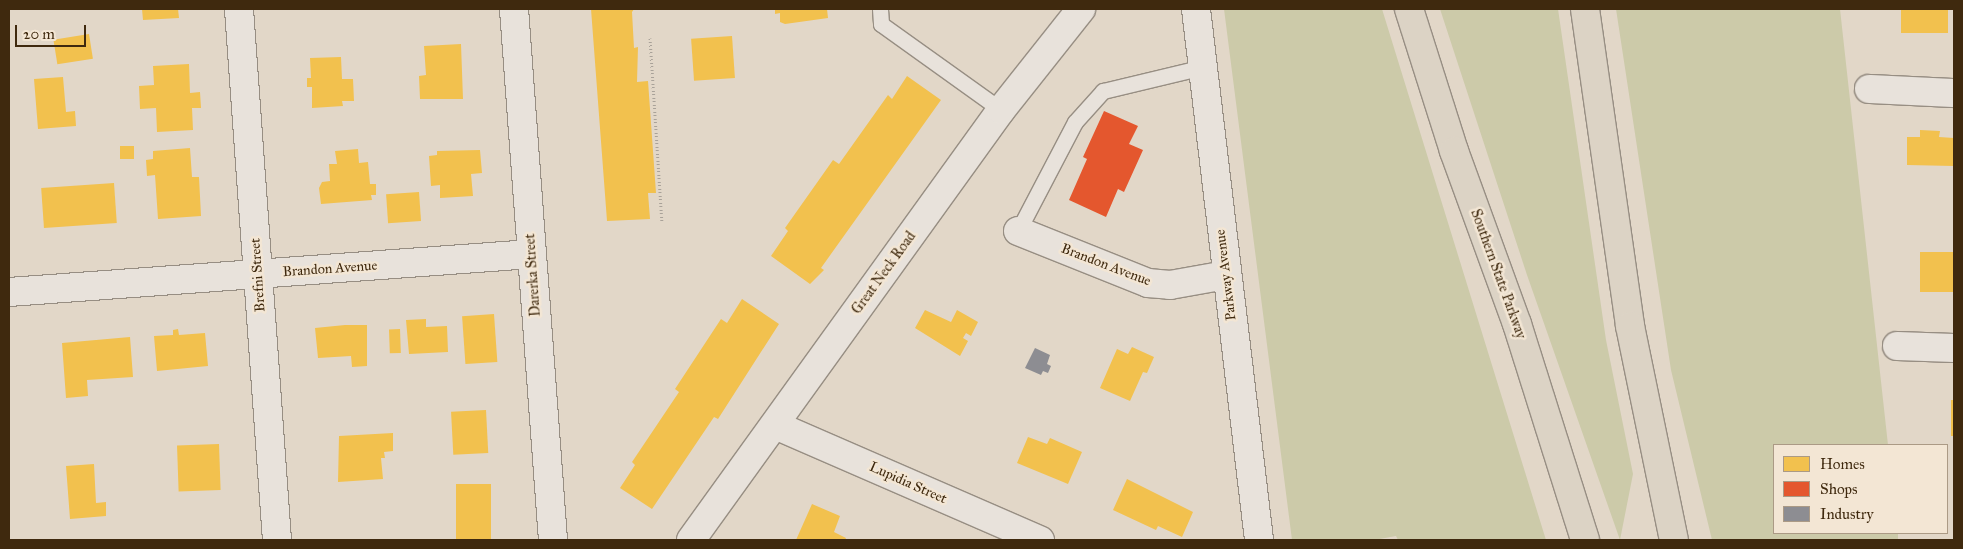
<!DOCTYPE html>
<html>
<head>
<meta charset="utf-8">
<style>
  body { margin:0 }
  #map { position:relative; width:1963px; height:549px; overflow:hidden; background:#e2d7c8; font-family:"IM FELL Great Primer",serif }
  div>[style] { position:absolute }
  .green>* { inset:0; background:#cccaa9 }
  .homes>* { inset:0; background:#f2c14e; transform-origin:0 0 }
  .shops>* { inset:0; background:#e4572e }
  .industry>* { inset:0; background:#8d8d92 }
  .path>* { height:3px; margin-top:-1.5px; transform-origin:0; background:repeating-linear-gradient(90deg,#a9a299 0 1px,transparent 0 3.5px) }
  .roads { filter:drop-shadow(1px 0 #978e83) drop-shadow(-1px 0 #978e83) drop-shadow(0 1px #978e83) drop-shadow(0 -1px #978e83) }
  .lane>* { height:15px; margin:-7.5px; padding:0 7.5px; transform-origin:7.5px; border-radius:7.5px; background:#e8e2db }
  .street>* { height:28px; margin:-14px; padding:0 14px; transform-origin:14px; border-radius:14px; background:#e8e2db }
  .secondary>* { height:28px; margin:-14px; padding:0 14px; transform-origin:14px; border-radius:14px; background:#e8e2db }
  .highway>* { height:28px; margin:-14px; padding:0 14px; transform-origin:14px; border-radius:14px; background:#dcd3c5 }
  span { translate:-50% -50%; white-space:nowrap; text-align:center; line-height:1.15; -webkit-text-stroke:5px #f3e6d4; paint-order:stroke }
  .street-label { font-size:14px; color:#3f290e }
  .frame { position:absolute; inset:0; border:10px solid #3f290e; pointer-events:none }
  .legend { position:absolute; left:1773px; top:444px; width:175px; height:90px; box-sizing:border-box; background:#f3e6d4; border:1px solid #ab9a85; margin:0; padding:6px 9px; list-style:none; font-size:15px; color:#3f290e }
  .legend li { display:flex; align-items:center; gap:10px; height:25px }
  .legend b { width:25px; border:1px solid #ab9a85 }
  .scale { position:absolute; left:15px; top:25px; width:71px; height:22px; box-sizing:border-box; border:2px solid #3f290e; border-top:0; padding-left:6px; font-size:15px; line-height:18px; white-space:nowrap; color:#3f290e; -webkit-text-stroke:4px #f3e6d4; paint-order:stroke }
</style>
</head>
<body>
<div id="map">
  <div class="green">
    <div style="clip-path:polygon(1224px 9px,1382px 9px,1546px 540px,1398px 540px,1396px 536px,1374px 540px,1292px 540px)"></div>
    <div style="clip-path:polygon(1440px 9px,1558px 9px,1606px 340px,1633px 474px,1620px 540px,1527px 275px)"></div>
    <div style="clip-path:polygon(1616px 9px,1840px 9px,1888px 445px,1774px 445px,1774px 533px,1898px 533px,1898px 540px,1712px 540px,1671px 370px)"></div>
  </div>
  <div class="homes">
    <div style="clip-path:polygon(142px 9px,178px 9px,179px 18px,143px 20px)"></div>
    <div style="clip-path:polygon(591px 9px,634px 9px,632px 12px,634px 48px,638px 47px,637px 82px,648px 81px,656px 193px,648px 193px,650px 219px,607px 221px)"></div>
    <div style="clip-path:polygon(775px 9px,827px 9px,828px 18px,785px 24px,780px 22px,780px 13px,775px 14px)"></div>
    <div style="left:1901px;top:9px;width:47px;height:24px"></div>
    <div style="left:89px;top:34px;width:25px;height:36px;rotate:81deg"></div>
    <div style="left:732px;top:36px;width:42px;height:41px;rotate:86deg"></div>
    <div style="clip-path:polygon(461px 44px,463px 99px,420px 99px,419px 76px,426px 75px,424px 46px)"></div>
    <div style="clip-path:polygon(341px 57px,342px 79px,353px 79px,354px 101px,342px 101px,343px 106px,312px 108px,312px 87px,307px 87px,307px 78px,311px 78px,310px 58px)"></div>
    <div style="clip-path:polygon(189px 64px,190px 93px,200px 92px,201px 108px,192px 108px,193px 130px,157px 132px,156px 108px,140px 109px,139px 86px,154px 85px,153px 66px)"></div>
    <div style="clip-path:polygon(907px 76px,941px 100px,821px 268px,824px 270px,810px 284px,771px 256px,788px 231px,785px 228px,833px 160px,839px 164px,888px 95px,892px 99px)"></div>
    <div style="clip-path:polygon(63px 77px,66px 112px,75px 111px,76px 126px,38px 129px,34px 79px)"></div>
    <div style="clip-path:polygon(1920px 130px,1940px 131px,1939px 137px,1954px 138px,1954px 166px,1907px 165px,1907px 137px,1920px 137px)"></div>
    <div style="left:120px;top:146px;width:14px;height:13px"></div>
    <div style="clip-path:polygon(190px 148px,192px 177px,199px 177px,201px 216px,158px 219px,155px 175px,147px 176px,146px 160px,153px 159px,153px 151px)"></div>
    <div style="clip-path:polygon(358px 149px,359px 163px,368px 162px,370px 184px,376px 184px,376px 195px,371px 195px,372px 200px,321px 204px,319px 188px,322px 182px,330px 181px,329px 164px,337px 164px,335px 151px)"></div>
    <div style="clip-path:polygon(480px 150px,482px 173px,471px 174px,473px 196px,440px 198px,440px 185px,431px 186px,429px 156px,437px 155px,437px 151px)"></div>
    <div style="left:114px;top:183px;width:40px;height:73px;rotate:86deg"></div>
    <div style="left:419px;top:192px;width:29px;height:33px;rotate:86deg"></div>
    <div style="left:1920px;top:252px;width:34px;height:40px"></div>
    <div style="clip-path:polygon(742px 299px,779px 324px,718px 419px,714px 417px,652px 509px,620px 488px,635px 465px,632px 462px,679px 392px,675px 389px,721px 319px,727px 323px)"></div>
    <div style="clip-path:polygon(925px 310px,951px 322px,957px 310px,978px 322px,971px 336px,966px 333px,963px 338px,968px 341px,960px 356px,915px 328px)"></div>
    <div style="left:494px;top:314px;width:48px;height:32px;rotate:86deg"></div>
    <div style="clip-path:polygon(426px 319px,426px 327px,447px 326px,448px 352px,409px 354px,406px 320px)"></div>
    <div style="clip-path:polygon(345px 325px,367px 325px,367px 366px,352px 367px,351px 356px,318px 358px,315px 328px)"></div>
    <div style="clip-path:polygon(178px 329px,179px 335px,205px 333px,208px 366px,157px 371px,154px 336px,173px 335px,173px 330px)"></div>
    <div style="left:400px;top:329px;width:24px;height:11px;rotate:88deg"></div>
    <div style="clip-path:polygon(130px 337px,133px 377px,87px 380px,88px 396px,66px 398px,62px 343px)"></div>
    <div style="clip-path:polygon(1132px 347px,1154px 357px,1147px 373px,1143px 372px,1130px 401px,1100px 388px,1117px 349px,1128px 354px)"></div>
    <div style="left:1951px;top:400px;width:3px;height:36px"></div>
    <div style="left:486px;top:410px;width:43px;height:35px;rotate:87deg"></div>
    <div style="clip-path:polygon(393px 433px,393px 451px,384px 452px,385px 458px,381px 458px,383px 479px,338px 482px,339px 436px)"></div>
    <div style="clip-path:polygon(1028px 437px,1047px 444px,1050px 438px,1082px 452px,1068px 484px,1017px 463px)"></div>
    <div style="left:219px;top:444px;width:46px;height:42px;rotate:88deg"></div>
    <div style="clip-path:polygon(94px 464px,96px 503px,106px 502px,106px 516px,70px 519px,66px 466px)"></div>
    <div style="clip-path:polygon(1127px 479px,1193px 512px,1182px 537px,1158px 526px,1156px 530px,1113px 510px)"></div>
    <div style="left:456px;top:484px;width:35px;height:56px"></div>
    <div style="clip-path:polygon(812px 504px,840px 516px,834px 532px,846px 538px,845px 540px,796px 540px)"></div>
  </div>
  <div class="shops">
    <div style="clip-path:polygon(1104px 111px,1138px 126px,1129px 144px,1143px 150px,1124px 192px,1118px 189px,1106px 217px,1069px 200px,1087px 159px,1083px 157px)"></div>
  </div>
  <div class="industry">
    <div style="clip-path:polygon(1035px 348px,1050px 355px,1047px 364px,1051px 366px,1048px 373px,1043px 371px,1041px 375px,1025px 368px)"></div>
  </div>
  <div class="path">
    <div style="left:650px;top:38px;width:184px;rotate:86.3deg"></div>
  </div>
  <div class="roads">
    <div class="lane">
      <div style="left:880px;top:9px;width:15px;rotate:86deg"></div>
      <div style="left:881px;top:24px;width:148px;rotate:35.6deg"></div>
      <div style="left:1018px;top:231px;width:123px;rotate:-62.4deg"></div>
      <div style="left:1075px;top:122px;width:42px;rotate:-47.9deg"></div>
      <div style="left:1103px;top:91px;width:103px;rotate:-13.5deg"></div>
    </div>
    <div class="street">
      <div style="left:239px;top:9px;width:532px;rotate:85.91deg"></div>
      <div style="left:514px;top:9px;width:532px;rotate:85.8deg"></div>
      <div style="left:1196px;top:9px;width:535px;rotate:83.23deg"></div>
      <div style="left:1869px;top:89px;width:85px;rotate:2.7deg"></div>
      <div style="left:1018px;top:231px;width:140px;rotate:21.8deg"></div>
      <div style="left:1148px;top:283px;width:22px;rotate:5deg"></div>
      <div style="left:1170px;top:285px;width:57px;rotate:-10.1deg"></div>
      <div style="left:9px;top:292px;width:523px;rotate:-4.16deg"></div>
      <div style="left:1897px;top:346px;width:57px;rotate:2deg"></div>
      <div style="left:775px;top:425px;width:289px;rotate:23.5deg"></div>
    </div>
    <div class="secondary">
      <div style="left:691px;top:540px;width:530px;rotate:-54.21deg"></div>
      <div style="left:1001px;top:110px;width:129px;rotate:-51.6deg"></div>
    </div>
    <div class="highway">
      <div style="left:1409px;top:9px;width:149px;rotate:72.4deg"></div>
      <div style="left:1454px;top:151px;width:184px;rotate:70deg"></div>
      <div style="left:1517px;top:324px;width:226px;rotate:72.5deg"></div>
      <div style="left:1585px;top:9px;width:320px;rotate:81.9deg"></div>
      <div style="left:1630px;top:326px;width:218px;rotate:78.4deg"></div>
    </div>
  </div>
  <div class="street-label">
    <span style="left:1106px;top:265px;rotate:21deg">Brandon Avenue</span>
    <span style="left:330px;top:269px;rotate:-4deg">Brandon Avenue</span>
    <span style="left:884px;top:273px;rotate:-54deg">Great Neck Road</span>
    <span style="left:1498px;top:274px;rotate:70deg">Southern State Parkway</span>
    <span style="left:258px;top:275px;rotate:-94deg">Brefni Street</span>
    <span style="left:533px;top:275px;rotate:-94deg">Darerka Street</span>
    <span style="left:1226px;top:275px;rotate:-97deg">Parkway Avenue</span>
    <span style="left:908px;top:483px;rotate:24deg">Lupidia Street</span>
  </div>
  <div class="frame"></div>
  <ul class="legend">
  <li><b style="height:14px;background:#f2c14e"></b>Homes</li>
  <li><b style="height:14px;background:#e4572e"></b>Shops</li>
  <li><b style="height:14px;background:#8d8d92"></b>Industry</li>
  </ul>
  <div class="scale">20 m</div>
</div>
</body>
</html>
